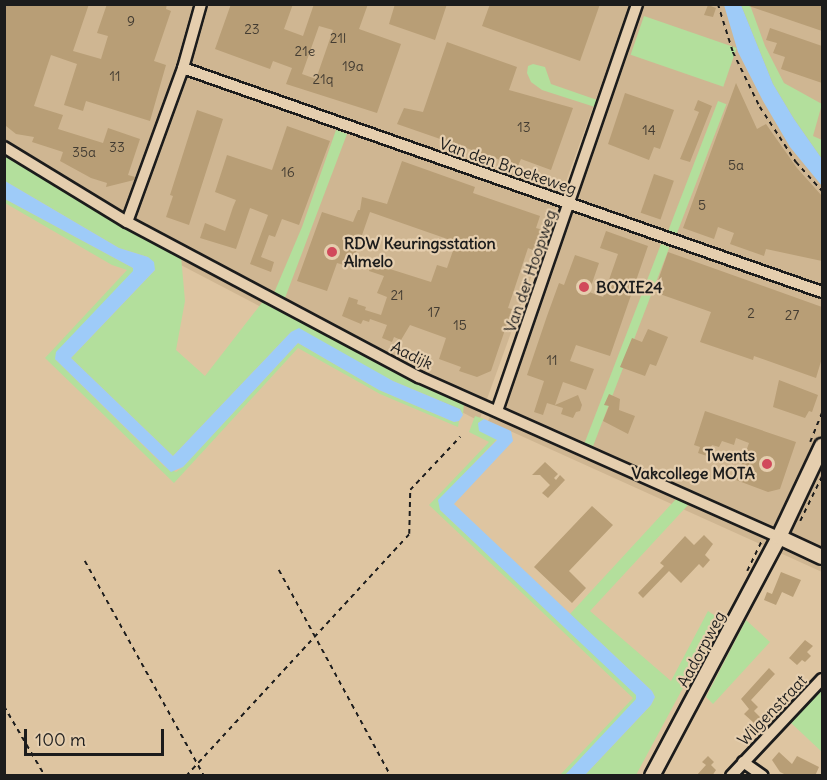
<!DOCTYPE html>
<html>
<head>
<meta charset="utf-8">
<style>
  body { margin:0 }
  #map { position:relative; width:827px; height:780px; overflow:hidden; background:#dec5a1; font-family:Delius,sans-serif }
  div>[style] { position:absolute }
  .built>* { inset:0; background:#cfb692 }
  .green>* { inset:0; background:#b3df9c; transform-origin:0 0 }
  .water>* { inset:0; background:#9ecbf8 }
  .building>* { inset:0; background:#b89e76; transform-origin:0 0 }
  .path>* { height:1.5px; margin-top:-0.75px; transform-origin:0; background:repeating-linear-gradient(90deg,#1c1c1c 0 4.5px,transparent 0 9px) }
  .roads { filter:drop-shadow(2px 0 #1c1c1c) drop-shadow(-2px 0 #1c1c1c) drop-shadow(0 2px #1c1c1c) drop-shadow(0 -2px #1c1c1c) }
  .street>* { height:10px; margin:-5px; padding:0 5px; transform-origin:5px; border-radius:5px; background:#e5ceae }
  .secondary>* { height:14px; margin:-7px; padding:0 7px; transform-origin:7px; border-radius:7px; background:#e5ceae }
  .dots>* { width:16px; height:16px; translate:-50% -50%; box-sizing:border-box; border:3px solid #e5ceae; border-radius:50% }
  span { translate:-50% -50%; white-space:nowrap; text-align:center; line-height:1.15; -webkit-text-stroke:4.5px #e5ceae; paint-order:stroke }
  .number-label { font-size:14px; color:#433c32 }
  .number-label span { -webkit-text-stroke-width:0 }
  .street-label { font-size:16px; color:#1c1c1c }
  .poi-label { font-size:16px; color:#1c1c1c; font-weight:700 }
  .left { translate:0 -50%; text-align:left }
  .right { translate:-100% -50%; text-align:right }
  .frame { position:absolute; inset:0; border:6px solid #1c1c1c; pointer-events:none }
  .scale { position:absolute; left:24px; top:729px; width:140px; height:27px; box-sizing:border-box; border:3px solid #1c1c1c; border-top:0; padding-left:8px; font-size:18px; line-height:21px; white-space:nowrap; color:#1c1c1c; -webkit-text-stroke:4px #e5ceae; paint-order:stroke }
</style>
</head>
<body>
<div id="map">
  <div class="built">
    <div style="clip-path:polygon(4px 5px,630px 5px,479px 421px,5px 173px)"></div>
    <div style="clip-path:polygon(642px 5px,822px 5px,822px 572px,488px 421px,504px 386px)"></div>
  </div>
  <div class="green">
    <div style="clip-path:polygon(741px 5px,750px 5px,765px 46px,784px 83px,822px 104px,813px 136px,822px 140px,822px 159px,794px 119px,773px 84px)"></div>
    <div style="left:644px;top:16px;width:98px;height:41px;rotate:19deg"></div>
    <div style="clip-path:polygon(533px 64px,545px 67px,551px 84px,600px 101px,598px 108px,542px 90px,531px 82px,527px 73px,528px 66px)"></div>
    <div style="left:718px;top:101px;width:9px;height:140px;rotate:21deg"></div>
    <div style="clip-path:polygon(336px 130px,347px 134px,285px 298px,274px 293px,302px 227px)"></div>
    <div style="clip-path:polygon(5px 155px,181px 256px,185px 301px,176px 350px,205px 376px,264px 300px,400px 374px,464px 402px,463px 415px,460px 409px,393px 381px,291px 332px,173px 456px,71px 358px,155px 270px,148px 257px,119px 248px,5px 181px)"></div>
    <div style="clip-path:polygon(5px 199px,133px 268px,134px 271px,55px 359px,165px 467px,176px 472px,183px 467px,298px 343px,379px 390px,454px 422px,459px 421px,458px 427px,380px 394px,298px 348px,174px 483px,45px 358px,127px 270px,112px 265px,5px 203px)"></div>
    <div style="left:661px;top:244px;width:9px;height:213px;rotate:21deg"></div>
    <div style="clip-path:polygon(475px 416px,484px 419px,478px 423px,497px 439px,439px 500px,440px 510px,636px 694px,637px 699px,565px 775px,560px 775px,633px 698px,429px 505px,489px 442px,469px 432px)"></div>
    <div style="clip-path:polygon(676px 499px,688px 505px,590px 611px,671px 681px,708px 611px,720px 619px,636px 775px,585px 775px,651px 705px,655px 697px,652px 691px,570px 614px)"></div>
    <div style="clip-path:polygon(746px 620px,770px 642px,713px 704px,706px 697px)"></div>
    <div style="clip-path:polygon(822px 689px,822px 752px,790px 722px)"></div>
  </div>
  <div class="water">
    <div style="clip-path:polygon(724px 5px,741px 5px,773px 84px,794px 119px,822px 159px,822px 186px,790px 147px,763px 101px,738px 52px)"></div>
    <div style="clip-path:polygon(5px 181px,119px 248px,148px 257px,154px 262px,155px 270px,71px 358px,173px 456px,291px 332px,299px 328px,393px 381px,460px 409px,463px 415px,459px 421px,454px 422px,379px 390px,298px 343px,183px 467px,171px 472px,55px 359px,56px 352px,133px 271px,133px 268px,5px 199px)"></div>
    <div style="clip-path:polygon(484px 419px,511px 431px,513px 441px,454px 504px,652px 691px,655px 697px,651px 705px,585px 775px,565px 775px,636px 699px,636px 695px,440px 510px,438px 500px,497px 440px,479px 431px,478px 423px)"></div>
  </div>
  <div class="building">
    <div style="clip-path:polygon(4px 4px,89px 4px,73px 51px,101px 59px,108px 36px,97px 33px,107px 4px,167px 4px,166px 9px,171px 11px,154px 61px,166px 65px,150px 121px,86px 101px,83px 111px,64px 105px,77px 64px,51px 55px,34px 106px,63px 115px,58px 129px,103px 143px,108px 128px,140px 139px,128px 175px,135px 177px,134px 180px,106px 187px,107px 183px,91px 178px,60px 161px,63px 152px,32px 142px,34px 137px,16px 134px,6px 126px)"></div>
    <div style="clip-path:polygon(evenodd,231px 4px,293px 4px,284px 29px,303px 36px,314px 4px,368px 4px,359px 29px,401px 44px,377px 113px,286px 84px,292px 68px,273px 61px,270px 69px,215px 49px,231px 4px,319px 26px,333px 30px,316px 79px,302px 74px,319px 26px)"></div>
    <div style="clip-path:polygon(395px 4px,447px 4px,435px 40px,389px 24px)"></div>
    <div style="clip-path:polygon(490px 4px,600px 4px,580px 61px,482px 26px)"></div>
    <div style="clip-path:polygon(749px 4px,822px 4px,822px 31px,749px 6px)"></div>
    <div style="clip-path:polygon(708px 5px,716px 8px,713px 17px,704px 15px)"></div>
    <div style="clip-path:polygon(770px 28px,822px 46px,822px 83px,781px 69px,785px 57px,773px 53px,777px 43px,766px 40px)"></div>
    <div style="clip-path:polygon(447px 42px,517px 67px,509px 90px,573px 108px,551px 170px,521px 159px,518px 166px,397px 124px,404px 108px,423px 112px)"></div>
    <div style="clip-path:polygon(736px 83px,757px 129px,766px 124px,797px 168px,822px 196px,822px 261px,766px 249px,764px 256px,730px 244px,734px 233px,718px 227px,714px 239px,683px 228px)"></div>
    <div style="clip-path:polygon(625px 93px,674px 110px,660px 149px,654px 147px,649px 160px,608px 144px)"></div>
    <div style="clip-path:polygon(698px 100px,712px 106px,690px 162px,680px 159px,699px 112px,694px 110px)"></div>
    <div style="clip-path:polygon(197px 110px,223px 119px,189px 225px,166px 217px,173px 196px,170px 195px)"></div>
    <div style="clip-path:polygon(287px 126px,330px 141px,299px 225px,282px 219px,275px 237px,269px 235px,261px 257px,274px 262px,271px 272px,250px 264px,268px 215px,250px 208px,236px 249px,200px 238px,205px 223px,225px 231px,233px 207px,236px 200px,215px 192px,227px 155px,272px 170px)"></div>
    <div style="clip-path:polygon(402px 161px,475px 187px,473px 193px,540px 216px,536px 228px,543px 230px,535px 251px,528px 248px,508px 308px,512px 309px,491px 371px,477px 377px,459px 371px,461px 367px,439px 359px,446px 338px,410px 325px,401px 340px,394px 337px,392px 342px,382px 338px,387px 325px,370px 319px,369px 322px,363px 320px,361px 324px,342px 316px,349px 297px,358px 300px,357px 304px,366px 307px,365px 310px,381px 315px,387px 297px,377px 293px,384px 276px,369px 271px,371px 263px,431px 282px,437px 265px,447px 268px,456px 242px,370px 212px,351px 267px,337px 263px,327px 291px,297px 281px,322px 212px,353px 222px,358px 210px,360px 210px,362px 197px,387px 204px)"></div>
    <div style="left:654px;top:174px;width:21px;height:41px;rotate:19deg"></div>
    <div style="clip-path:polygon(606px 231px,648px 246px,610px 356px,576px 345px,570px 361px,594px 369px,586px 390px,563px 382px,555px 405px,578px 395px,582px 405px,580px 411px,576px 412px,573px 418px,561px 414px,563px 408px,547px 403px,543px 415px,534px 412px,544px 381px,527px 375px,547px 316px,559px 283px,564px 285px,575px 255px,599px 263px,589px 292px,603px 297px,618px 254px,600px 248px)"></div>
    <div style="clip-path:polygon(668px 252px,822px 307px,822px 358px,816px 378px,754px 356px,753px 360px,700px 342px,711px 312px,654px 292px)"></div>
    <div style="clip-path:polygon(648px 329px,668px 337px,656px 366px,650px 364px,645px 376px,620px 367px,632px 338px,642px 342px)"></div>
    <div style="clip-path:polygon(779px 380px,818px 395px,812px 412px,809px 411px,805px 418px,773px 407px)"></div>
    <div style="clip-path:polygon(609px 394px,620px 399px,619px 410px,635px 416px,628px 434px,603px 421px,609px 406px,604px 405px)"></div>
    <div style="clip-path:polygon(705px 411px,796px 442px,780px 489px,768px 492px,736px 480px,749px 443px,736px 438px,734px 445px,722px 441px,719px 447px,712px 445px,707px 456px,698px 453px,700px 447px,694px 445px)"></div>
    <div style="clip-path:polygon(545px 462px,558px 474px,554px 478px,556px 480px,560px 475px,565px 480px,548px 498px,542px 493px,550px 485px,540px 475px,532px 475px)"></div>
    <div style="clip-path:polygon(592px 506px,613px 525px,569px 571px,586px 588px,572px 603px,534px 567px)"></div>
    <div style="clip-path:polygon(704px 535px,713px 544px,705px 555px,710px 560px,703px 568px,699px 564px,681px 583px,669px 571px,643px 598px,638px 593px,664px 566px,660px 563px,685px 536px,694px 545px)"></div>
    <div style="clip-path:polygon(781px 572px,801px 580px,793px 597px,782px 592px,776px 605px,764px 600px,767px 592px,772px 594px)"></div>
    <div style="clip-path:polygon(805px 640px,813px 646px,807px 652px,811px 656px,805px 662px,802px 660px,797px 665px,789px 658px)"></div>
    <div style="clip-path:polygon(769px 668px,775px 674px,751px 700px,758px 707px,754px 711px,760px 717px,754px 723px,744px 714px,749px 709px,741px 699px)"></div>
    <div style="clip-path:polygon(779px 752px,792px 764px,797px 756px,819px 767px,815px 776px,788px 776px,780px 772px,772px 760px)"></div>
    <div style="clip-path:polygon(708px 756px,714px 762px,711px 765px,716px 770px,712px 776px,696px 776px,706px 765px,702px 762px)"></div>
  </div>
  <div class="path">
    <div style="left:718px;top:4px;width:50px;rotate:72.6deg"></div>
    <div style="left:733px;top:52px;width:61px;rotate:63.9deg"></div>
    <div style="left:760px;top:107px;width:66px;rotate:56.8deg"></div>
    <div style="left:796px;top:162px;width:39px;rotate:48deg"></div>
    <div style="left:810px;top:442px;width:32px;rotate:-68deg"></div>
    <div style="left:800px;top:521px;width:50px;rotate:-63.9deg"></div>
    <div style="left:85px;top:561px;width:246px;rotate:61deg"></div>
    <div style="left:279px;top:570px;width:234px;rotate:61.5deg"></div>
    <div style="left:747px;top:571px;width:34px;rotate:-64deg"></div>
    <div style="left:4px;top:706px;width:81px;rotate:59.6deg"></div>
    <div style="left:186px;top:776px;width:329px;rotate:-47.3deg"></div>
    <div style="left:409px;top:534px;width:44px;rotate:-88.7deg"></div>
    <div style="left:410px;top:490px;width:73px;rotate:-46.7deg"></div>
  </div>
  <div class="roads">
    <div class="street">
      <div style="left:183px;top:68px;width:677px;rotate:19.32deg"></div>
      <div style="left:4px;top:147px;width:144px;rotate:31.4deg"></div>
      <div style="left:127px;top:222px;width:331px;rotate:28deg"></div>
      <div style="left:419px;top:377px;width:394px;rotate:24deg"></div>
      <div style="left:127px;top:222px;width:164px;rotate:-70deg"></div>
      <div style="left:183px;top:68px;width:66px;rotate:-74.3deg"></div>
      <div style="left:497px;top:411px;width:430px;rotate:-71deg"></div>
      <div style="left:743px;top:762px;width:24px;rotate:35deg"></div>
      <div style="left:731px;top:776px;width:133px;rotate:-46.8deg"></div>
    </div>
    <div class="secondary">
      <div style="left:779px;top:537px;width:47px;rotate:24.9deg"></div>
      <div style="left:652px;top:776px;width:271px;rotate:-62deg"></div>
      <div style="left:779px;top:537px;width:101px;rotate:-64.7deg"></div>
    </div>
  </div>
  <div class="dots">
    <div style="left:332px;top:252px;background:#d1495b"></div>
    <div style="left:584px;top:287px;background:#d1495b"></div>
    <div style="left:767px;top:464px;background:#d1495b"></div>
  </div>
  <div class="number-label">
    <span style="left:131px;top:21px">9</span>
    <span style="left:252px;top:29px">23</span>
    <span style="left:338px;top:38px">21l</span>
    <span style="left:305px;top:51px">21e</span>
    <span style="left:353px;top:66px">19a</span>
    <span style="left:115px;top:76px">11</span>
    <span style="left:323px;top:79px">21q</span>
    <span style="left:524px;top:127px">13</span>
    <span style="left:649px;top:130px">14</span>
    <span style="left:117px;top:147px">33</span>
    <span style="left:84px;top:152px">35a</span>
    <span style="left:736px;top:165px">5a</span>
    <span style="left:288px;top:172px">16</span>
    <span style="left:702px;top:205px">5</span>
    <span style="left:397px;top:295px">21</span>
    <span style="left:434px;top:312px">17</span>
    <span style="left:751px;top:313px">2</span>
    <span style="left:792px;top:315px">27</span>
    <span style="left:460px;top:325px">15</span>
    <span style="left:552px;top:360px">11</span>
  </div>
  <div class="street-label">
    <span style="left:508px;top:166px;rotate:19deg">Van den Broekeweg</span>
    <span style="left:530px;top:271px;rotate:-71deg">Van der Hoopweg</span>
    <span style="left:412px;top:355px;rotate:26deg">Aadijk</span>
    <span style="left:701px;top:649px;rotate:-62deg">Aadorpweg</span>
    <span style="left:772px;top:710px;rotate:-46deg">Wilgenstraat</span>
  </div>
  <div class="poi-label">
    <span class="left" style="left:344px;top:252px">RDW Keuringsstation<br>Almelo</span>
    <span class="left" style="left:596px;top:287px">BOXIE24</span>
    <span class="right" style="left:755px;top:464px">Twents<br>Vakcollege MOTA</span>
  </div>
  <div class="frame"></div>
  <div class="scale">100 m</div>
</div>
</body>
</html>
